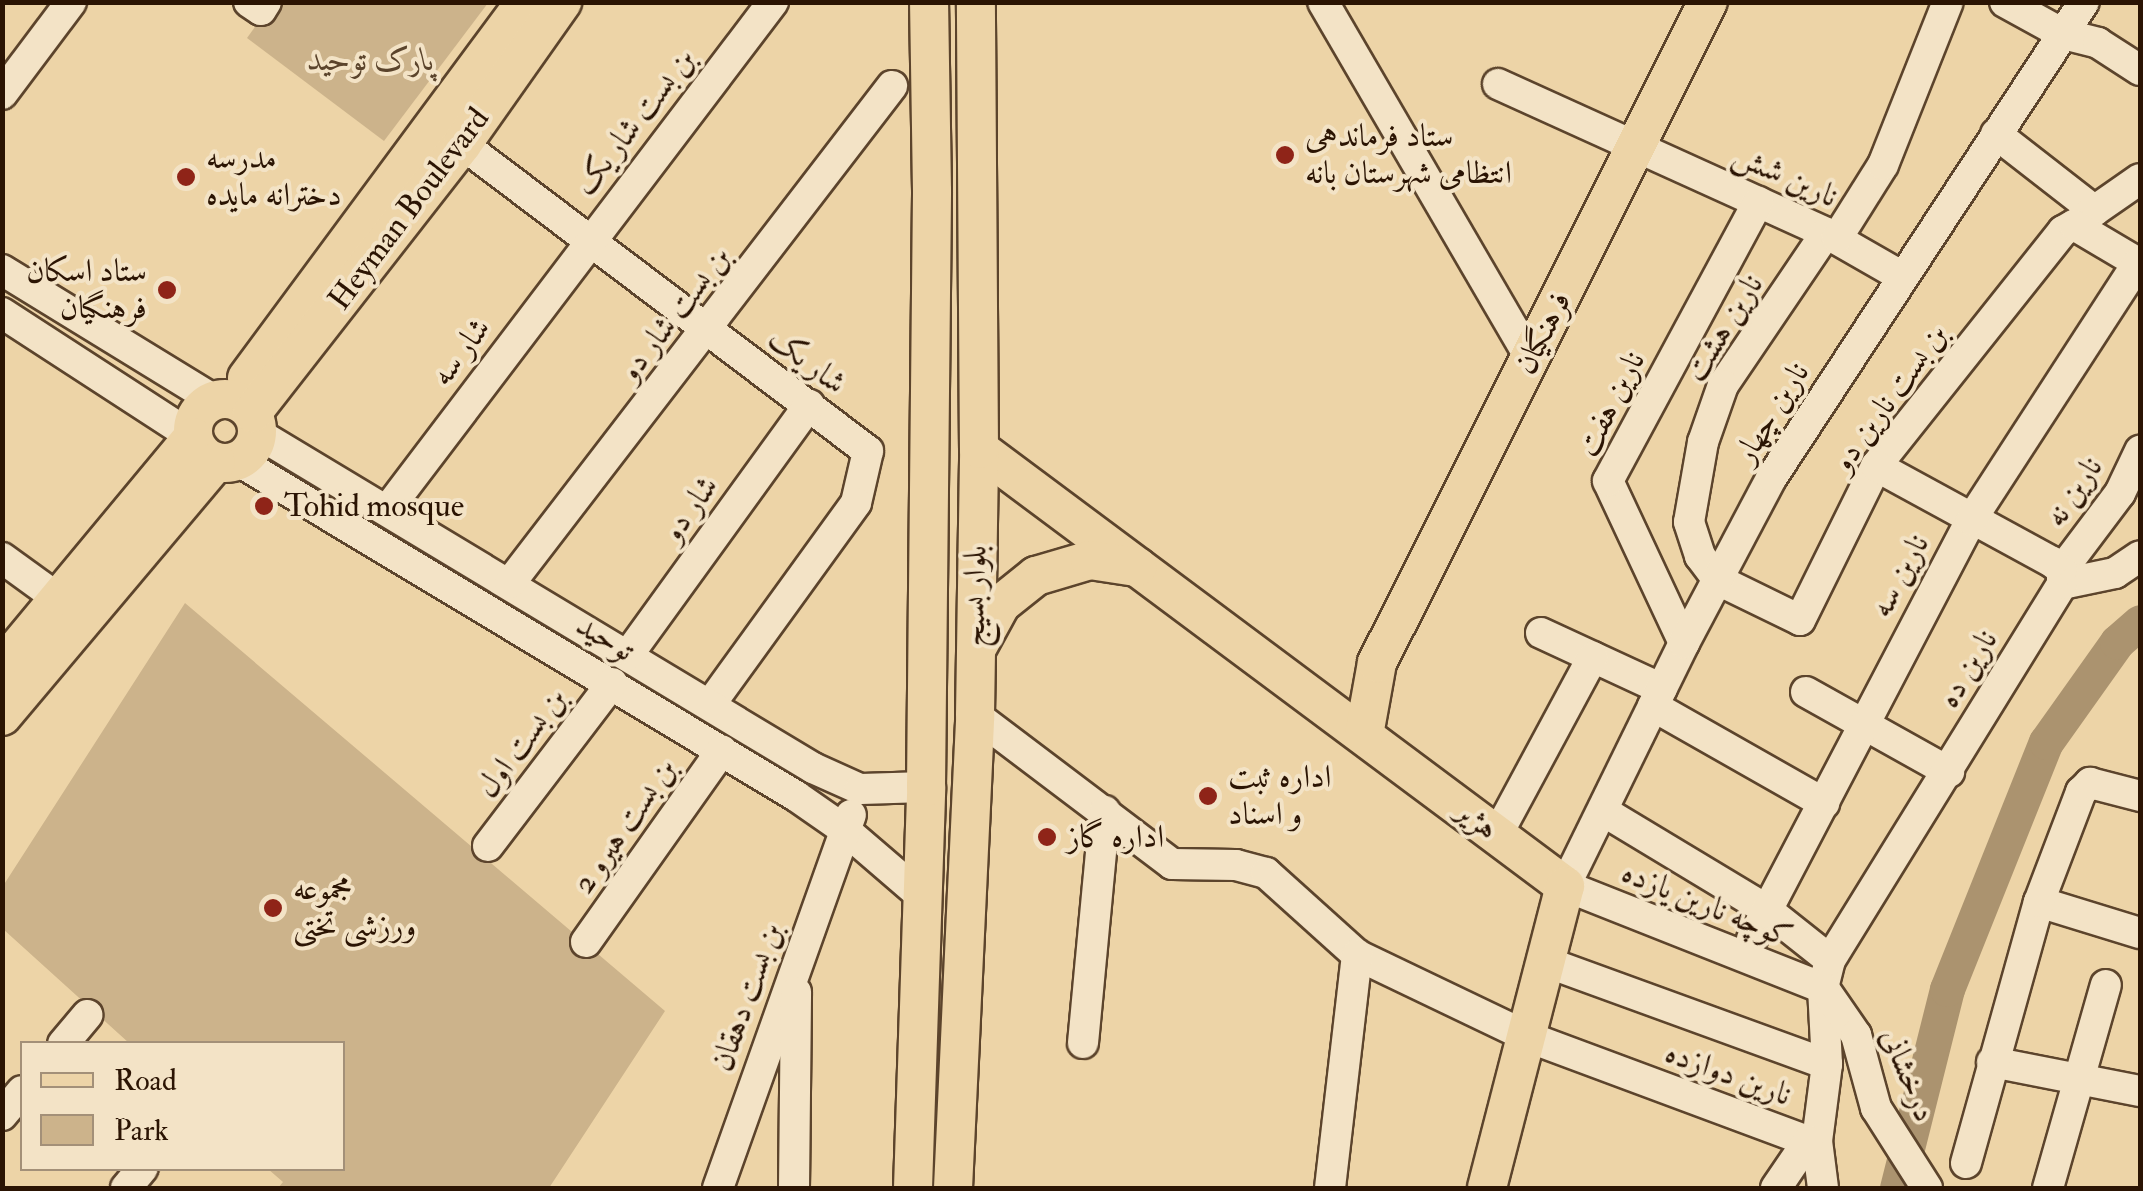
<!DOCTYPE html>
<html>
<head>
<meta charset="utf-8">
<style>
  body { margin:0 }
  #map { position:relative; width:2143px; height:1191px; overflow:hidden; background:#edd4a7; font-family:"IM FELL Double Pica",Amiri,serif }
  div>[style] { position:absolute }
  .green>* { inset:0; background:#ccb38b }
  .river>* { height:35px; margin:-17.5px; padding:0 17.5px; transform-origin:17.5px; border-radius:17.5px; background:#ab936f }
  .roads { filter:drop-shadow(2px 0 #5c442c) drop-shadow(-2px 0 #5c442c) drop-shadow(0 2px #5c442c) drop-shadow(0 -2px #5c442c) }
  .minor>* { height:30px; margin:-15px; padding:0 15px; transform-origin:15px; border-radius:15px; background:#f3e3c6 }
  .major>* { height:38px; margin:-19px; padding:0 19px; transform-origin:19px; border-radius:19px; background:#edd4a7 }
  .major>.ring { margin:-19px; padding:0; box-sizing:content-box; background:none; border:38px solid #edd4a7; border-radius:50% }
  .dots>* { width:28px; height:28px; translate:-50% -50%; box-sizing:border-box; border:5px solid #f3e3c6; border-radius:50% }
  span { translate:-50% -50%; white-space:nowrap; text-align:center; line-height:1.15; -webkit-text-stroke:8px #f3e3c6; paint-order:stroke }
  .park-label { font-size:32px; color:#5b442c; font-style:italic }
  .street-label { font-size:32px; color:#2b1403 }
  .poi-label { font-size:32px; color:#2b1403 }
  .left { translate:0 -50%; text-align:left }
  .right { translate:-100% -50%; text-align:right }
  .frame { position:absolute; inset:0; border:5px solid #2b1403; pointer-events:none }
  .legend { position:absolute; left:20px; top:1041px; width:325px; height:130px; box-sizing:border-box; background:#f3e3c6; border:2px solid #a39078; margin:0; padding:12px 18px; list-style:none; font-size:30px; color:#2b1403 }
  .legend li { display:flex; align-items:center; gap:20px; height:50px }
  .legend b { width:50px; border:2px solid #a39078 }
</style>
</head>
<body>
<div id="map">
  <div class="green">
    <div style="clip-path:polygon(272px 3px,488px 3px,384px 141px,247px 38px)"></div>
    <div style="clip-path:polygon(185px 603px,665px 1011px,549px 1188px,278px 1188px,283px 1182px,268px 1169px,342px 1168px,342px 1044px,129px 1043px,3px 929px,3px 886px)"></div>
  </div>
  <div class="river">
    <div style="left:1897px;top:1188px;width:205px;rotate:-75.9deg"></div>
    <div style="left:1947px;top:989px;width:266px;rotate:-68.2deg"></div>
    <div style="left:2046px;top:742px;width:123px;rotate:-54.6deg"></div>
    <div style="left:2117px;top:642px;width:30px;rotate:-41deg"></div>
  </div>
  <div class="roads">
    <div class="minor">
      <div style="left:249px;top:2px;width:14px;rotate:34deg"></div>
      <div style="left:261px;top:10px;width:9px;rotate:-58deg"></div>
      <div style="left:1323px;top:2px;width:412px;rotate:59.8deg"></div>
      <div style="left:2005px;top:2px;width:66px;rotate:28.9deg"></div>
      <div style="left:2063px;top:34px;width:36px;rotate:14deg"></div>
      <div style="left:2098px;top:43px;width:50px;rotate:32.7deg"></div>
      <div style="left:1498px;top:84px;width:360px;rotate:24.4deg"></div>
      <div style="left:1826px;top:233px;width:86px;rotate:29.8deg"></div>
      <div style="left:2px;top:94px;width:115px;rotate:-53.1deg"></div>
      <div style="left:1996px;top:134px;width:125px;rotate:37.9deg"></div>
      <div style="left:462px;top:144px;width:509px;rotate:37.1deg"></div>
      <div style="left:868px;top:451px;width:53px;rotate:103deg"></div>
      <div style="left:856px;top:503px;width:249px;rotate:125.9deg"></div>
      <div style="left:2081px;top:220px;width:72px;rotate:-34.8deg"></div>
      <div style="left:1826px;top:233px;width:184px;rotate:124.1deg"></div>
      <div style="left:1723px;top:385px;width:60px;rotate:109.3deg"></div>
      <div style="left:1703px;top:442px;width:81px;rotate:99.9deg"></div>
      <div style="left:1689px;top:522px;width:36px;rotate:72deg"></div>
      <div style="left:1700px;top:556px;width:30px;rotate:53deg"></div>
      <div style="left:1718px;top:580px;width:91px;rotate:26deg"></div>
      <div style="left:1800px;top:620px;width:172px;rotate:-63.7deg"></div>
      <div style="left:1876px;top:466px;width:300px;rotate:-51.5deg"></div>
      <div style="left:2063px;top:231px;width:13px;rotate:-29deg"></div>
      <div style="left:2074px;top:225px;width:77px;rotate:30.6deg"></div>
      <div style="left:1837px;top:238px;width:86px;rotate:-57.8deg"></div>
      <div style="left:1883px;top:165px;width:175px;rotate:-68.3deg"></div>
      <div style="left:2px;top:270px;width:249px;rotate:31.5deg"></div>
      <div style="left:2px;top:313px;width:228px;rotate:33deg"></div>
      <div style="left:257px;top:433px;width:649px;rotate:31.07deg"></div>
      <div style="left:813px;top:768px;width:51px;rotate:24.1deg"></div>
      <div style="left:860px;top:789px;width:66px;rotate:-1.7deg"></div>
      <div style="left:237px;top:460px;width:652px;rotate:31.01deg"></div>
      <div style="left:796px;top:796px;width:60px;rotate:34.8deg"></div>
      <div style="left:845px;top:830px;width:103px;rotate:40.7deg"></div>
      <div style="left:388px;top:509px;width:637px;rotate:-52.79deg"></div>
      <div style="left:2px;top:558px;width:72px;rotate:35.9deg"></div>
      <div style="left:2062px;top:570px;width:96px;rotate:-53deg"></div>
      <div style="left:2120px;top:493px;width:47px;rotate:-64.5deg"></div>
      <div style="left:510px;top:583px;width:627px;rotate:-52.45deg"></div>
      <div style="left:2062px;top:584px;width:54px;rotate:-11.7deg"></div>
      <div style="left:2115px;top:573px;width:30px;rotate:-34deg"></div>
      <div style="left:1541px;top:633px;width:133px;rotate:24.8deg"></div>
      <div style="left:1684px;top:643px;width:179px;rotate:-115.1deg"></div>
      <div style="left:1608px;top:481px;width:317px;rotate:-61.7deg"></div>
      <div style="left:628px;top:655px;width:309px;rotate:-54.1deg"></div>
      <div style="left:1806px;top:692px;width:164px;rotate:29.2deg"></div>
      <div style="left:1653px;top:706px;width:197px;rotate:29.6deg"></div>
      <div style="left:975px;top:715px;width:247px;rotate:37.1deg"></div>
      <div style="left:1172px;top:864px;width:64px;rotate:0.9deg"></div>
      <div style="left:1236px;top:865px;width:31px;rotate:15deg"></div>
      <div style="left:1266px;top:873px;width:122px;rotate:42deg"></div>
      <div style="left:1357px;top:955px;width:190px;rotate:25.6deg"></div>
      <div style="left:1528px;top:1037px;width:299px;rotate:20.4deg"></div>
      <div style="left:1808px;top:1141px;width:9px"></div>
      <div style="left:1817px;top:1141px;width:78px;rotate:-82.6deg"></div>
      <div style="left:1827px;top:1064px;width:76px;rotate:-93deg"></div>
      <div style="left:1823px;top:988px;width:29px;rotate:-76deg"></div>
      <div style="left:1830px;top:960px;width:442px;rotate:-58.3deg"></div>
      <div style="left:2062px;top:584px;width:14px;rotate:-90deg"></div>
      <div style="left:2062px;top:570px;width:13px;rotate:-141deg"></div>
      <div style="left:2052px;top:562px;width:200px;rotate:-151.4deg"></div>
      <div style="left:1603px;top:811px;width:192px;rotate:31.1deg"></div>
      <div style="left:1767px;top:910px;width:80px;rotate:38.4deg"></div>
      <div style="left:1497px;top:835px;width:202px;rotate:-61.7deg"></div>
      <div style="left:488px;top:846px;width:205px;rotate:-52.7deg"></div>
      <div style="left:2039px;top:902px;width:106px;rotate:17.1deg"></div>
      <div style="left:1752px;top:939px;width:473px;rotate:-62.4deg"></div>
      <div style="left:1971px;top:520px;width:306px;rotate:-57deg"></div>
      <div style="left:586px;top:942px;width:235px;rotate:-54.7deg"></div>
      <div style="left:1546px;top:962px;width:299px;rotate:20deg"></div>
      <div style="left:1823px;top:988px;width:277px;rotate:-158.4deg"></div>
      <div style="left:1565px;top:886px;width:271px;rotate:-63.9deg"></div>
      <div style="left:1684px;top:643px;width:188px;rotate:-62.1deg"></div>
      <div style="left:1772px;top:477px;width:568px;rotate:-56.7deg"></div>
      <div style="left:1825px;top:990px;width:55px;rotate:55.4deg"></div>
      <div style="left:1856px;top:1035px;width:76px;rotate:74.7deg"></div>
      <div style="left:1876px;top:1108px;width:95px;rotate:57.5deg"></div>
      <div style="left:1083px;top:1043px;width:233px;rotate:-84.6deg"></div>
      <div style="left:63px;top:1044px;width:38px;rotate:-50deg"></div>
      <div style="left:1992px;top:1062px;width:151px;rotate:11.1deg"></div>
      <div style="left:2px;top:1115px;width:31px;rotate:-50deg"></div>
      <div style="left:1817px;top:1141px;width:47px;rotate:82.7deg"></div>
      <div style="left:1966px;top:1163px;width:271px;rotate:-74.4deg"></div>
      <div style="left:2039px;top:902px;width:118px;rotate:-69.1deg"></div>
      <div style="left:2081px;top:792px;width:13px;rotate:-45deg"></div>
      <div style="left:2090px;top:783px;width:52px;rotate:14.6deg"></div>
      <div style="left:126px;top:1188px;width:26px;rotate:-50deg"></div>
      <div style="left:718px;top:1188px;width:396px;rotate:-70.4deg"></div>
      <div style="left:794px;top:1188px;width:196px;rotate:-89.4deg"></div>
      <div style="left:1330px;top:1188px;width:235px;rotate:-83.4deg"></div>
      <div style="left:1776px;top:1188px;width:57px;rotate:-55.8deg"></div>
      <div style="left:2048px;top:1188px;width:211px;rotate:-74.1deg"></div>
    </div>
    <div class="major">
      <div style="left:247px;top:378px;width:468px;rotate:-53.5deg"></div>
      <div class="ring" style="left:193px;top:399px;width:26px;height:26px"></div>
      <div style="left:252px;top:413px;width:341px;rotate:-52deg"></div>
      <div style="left:462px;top:144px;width:174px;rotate:-54.8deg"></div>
      <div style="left:979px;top:449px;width:731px;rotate:36.71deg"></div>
      <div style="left:1565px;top:886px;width:312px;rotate:104.5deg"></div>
      <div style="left:977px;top:648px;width:50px;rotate:-61.4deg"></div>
      <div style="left:1001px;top:604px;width:45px;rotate:-38.7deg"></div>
      <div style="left:1036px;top:576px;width:56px;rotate:-16.5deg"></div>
      <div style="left:1090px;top:560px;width:48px;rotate:8.5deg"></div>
      <div style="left:2px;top:667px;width:299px;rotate:-50.3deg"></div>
      <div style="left:2px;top:716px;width:332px;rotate:-49.9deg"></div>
      <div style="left:1364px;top:735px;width:73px;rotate:-79.8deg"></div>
      <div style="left:1377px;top:663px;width:739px;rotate:-63.4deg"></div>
      <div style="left:913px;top:1188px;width:401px;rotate:-88.1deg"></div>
      <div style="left:926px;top:787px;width:596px;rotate:-89.42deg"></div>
      <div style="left:932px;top:191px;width:189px;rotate:-90.9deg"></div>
      <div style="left:953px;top:1188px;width:474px;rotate:-87.3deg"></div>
      <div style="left:975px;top:715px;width:266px;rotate:-89.1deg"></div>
      <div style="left:979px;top:449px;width:447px;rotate:-90.4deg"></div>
    </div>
  </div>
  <div class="dots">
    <div style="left:1285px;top:155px;background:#8f2418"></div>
    <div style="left:186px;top:177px;background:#8f2418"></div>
    <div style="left:167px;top:290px;background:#8f2418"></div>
    <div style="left:264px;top:506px;background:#8f2418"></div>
    <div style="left:1208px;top:796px;background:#8f2418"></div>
    <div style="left:1047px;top:837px;background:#8f2418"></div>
    <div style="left:273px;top:908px;background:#8f2418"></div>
  </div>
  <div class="park-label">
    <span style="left:371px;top:60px">پارک توحید</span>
  </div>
  <div class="street-label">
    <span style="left:635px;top:122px;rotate:-52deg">بن بست شار یک</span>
    <span style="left:1785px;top:176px;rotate:24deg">نارین شش</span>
    <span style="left:409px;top:209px;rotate:-53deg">Heyman Boulevard</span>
    <span style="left:675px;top:314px;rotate:-52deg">بن بست شار دو</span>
    <span style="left:1724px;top:328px;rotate:-58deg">نارین هشت</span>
    <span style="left:1543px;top:333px;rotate:-63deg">فرهنگیان</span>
    <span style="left:461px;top:352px;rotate:-53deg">شار سه</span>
    <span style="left:807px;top:361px;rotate:37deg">شار یک</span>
    <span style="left:1890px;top:398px;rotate:-54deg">بن بست نارین دو</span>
    <span style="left:1611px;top:404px;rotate:-63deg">نارین هفت</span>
    <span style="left:1772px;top:413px;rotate:-58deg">نارین چهار</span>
    <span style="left:2074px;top:492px;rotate:-56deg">نارین نه</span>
    <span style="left:690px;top:509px;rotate:-54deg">شار دو</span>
    <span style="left:1900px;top:576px;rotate:-62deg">نارین سه</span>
    <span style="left:975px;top:596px;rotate:-89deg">بلوار بسیج</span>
    <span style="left:605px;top:638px;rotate:31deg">توحید</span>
    <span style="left:1968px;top:669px;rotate:-59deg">نارین ده</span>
    <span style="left:522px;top:743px;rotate:-53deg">بن بست اول</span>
    <span style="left:1477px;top:820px;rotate:37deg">هژیر</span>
    <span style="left:625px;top:826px;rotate:-55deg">بن بست هیرو 2</span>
    <span style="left:1707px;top:905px;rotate:22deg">کوچه نارین یازده</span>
    <span style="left:747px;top:997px;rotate:-70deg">بن بست دهقان</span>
    <span style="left:1728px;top:1074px;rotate:20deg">نارین دوازده</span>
    <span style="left:1908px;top:1075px;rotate:68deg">درخشانی</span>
  </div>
  <div class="poi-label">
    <span class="left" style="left:1305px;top:155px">ستاد فرماندهی<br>انتظامی شهرستان بانه</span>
    <span class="left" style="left:206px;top:177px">مدرسه<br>دخترانه مایده</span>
    <span class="right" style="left:147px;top:290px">ستاد اسکان<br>فرهنگیان</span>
    <span class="left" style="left:284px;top:506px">Tohid mosque</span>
    <span class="left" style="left:1228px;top:796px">اداره ثبت<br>و اسناد</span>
    <span class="left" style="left:1067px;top:837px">اداره گاز</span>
    <span class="left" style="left:293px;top:908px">مجموعه<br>ورزشی تختی</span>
  </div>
  <div class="frame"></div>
  <ul class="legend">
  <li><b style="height:12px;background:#edd4a7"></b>Road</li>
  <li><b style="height:28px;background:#ccb38b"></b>Park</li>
  </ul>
</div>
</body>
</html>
